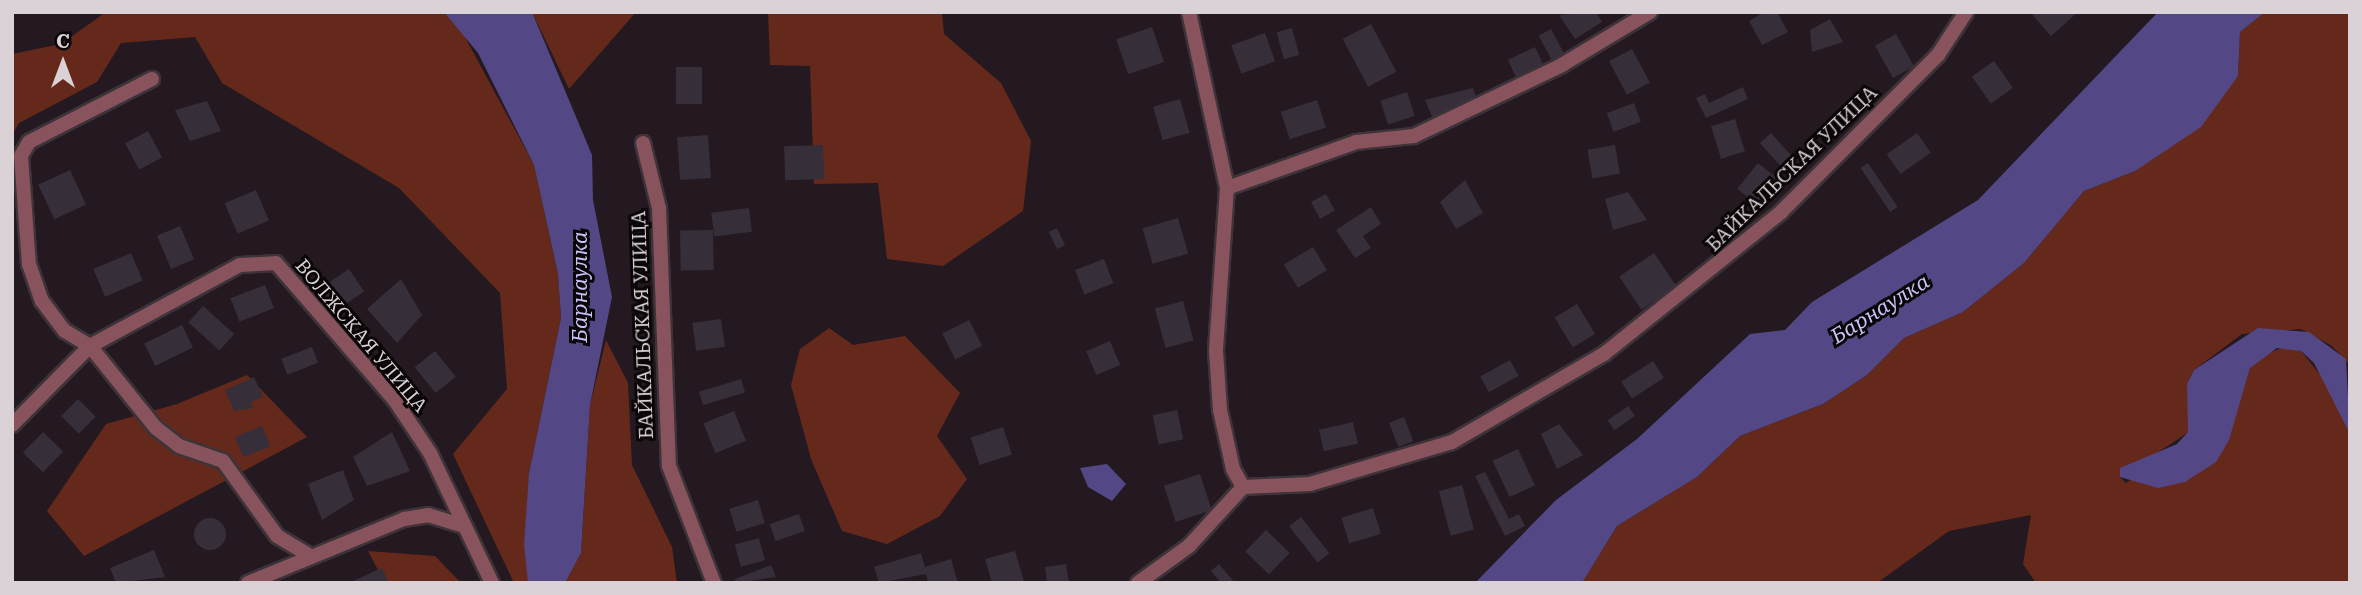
<!DOCTYPE html>
<html>
<head>
<meta charset="utf-8">
<style>
  body { margin:0 }
  #map { position:relative; width:2362px; height:595px; overflow:hidden; background:#241920; font-family:"Roboto Serif",serif }
  div>[style] { position:absolute }
  .green>* { inset:0; background:#64291b }
  .water>* { inset:0; background:#544785 }
  .building>* { inset:0; background:#362e39; transform-origin:0 0 }
  .round { border-radius:50% }
  .roads { filter:drop-shadow(2px 0 #3d3339) drop-shadow(-2px 0 #3d3339) drop-shadow(0 2px #3d3339) drop-shadow(0 -2px #3d3339) }
  .street>* { height:14px; margin:-7px; padding:0 7px; transform-origin:7px; border-radius:7px; background:#88535c }
  span { translate:-50% -50%; white-space:nowrap; text-align:center; line-height:1.15; -webkit-text-stroke:6px #0a0608; paint-order:stroke }
  .street-label { font-size:19px; color:#dad2d6 }
  .water-label { font-size:21px; color:#c9c1f8; font-style:italic }
  .frame { position:absolute; inset:0; border:14px solid #dad2d6; pointer-events:none }
  .north { position:absolute; left:28px; top:28px; width:70px; height:70px; -webkit-text-stroke:5px #0a0608; paint-order:stroke; rotate:0deg; font-size:19px; font-weight:700; line-height:28px; text-align:center; color:#dad2d6 }
  .north::after { content:''; display:block; margin:auto; width:24px; height:32px; background:#dad2d6; clip-path:polygon(50% 0,100% 100%,50% 72%,0 100%) }
</style>
</head>
<body>
<div id="map">
  <div class="green">
    <div style="clip-path:polygon(106px 12px,444px 12px,458px 24px,534px 165px,558px 274px,561px 318px,529px 473px,528px 583px,514px 583px,453px 454px,507px 389px,500px 293px,399px 188px,222px 83px,195px 37px,121px 43px,97px 82px,19px 123px,12px 135px,12px 54px,61px 44px)"></div>
    <div style="clip-path:polygon(532px 12px,636px 12px,569px 89px)"></div>
    <div style="clip-path:polygon(768px 12px,942px 12px,944px 34px,1001px 83px,1031px 141px,1023px 211px,943px 266px,887px 259px,878px 183px,814px 184px,810px 66px,770px 65px)"></div>
    <div style="clip-path:polygon(2265px 12px,2350px 12px,2350px 365px,2332px 346px,2301px 329px,2242px 334px,2194px 370px,2187px 384px,2189px 432px,2120px 477px,2126px 483px,2238px 407px,2250px 368px,2262px 356px,2286px 346px,2301px 351px,2335px 393px,2350px 434px,2350px 583px,2036px 583px,2023px 564px,2031px 515px,1949px 531px,1877px 583px,1582px 583px,1617px 526px,1697px 477px,1740px 436px,1823px 404px,1867px 375px,1904px 338px,1963px 312px,2024px 263px,2084px 191px,2135px 171px,2238px 76px,2240px 32px)"></div>
    <div style="clip-path:polygon(829px 328px,853px 345px,905px 336px,960px 393px,937px 436px,967px 479px,940px 516px,887px 544px,842px 531px,811px 459px,791px 385px,800px 349px)"></div>
    <div style="clip-path:polygon(606px 340px,628px 383px,632px 465px,672px 547px,677px 583px,565px 583px,581px 553px,590px 405px)"></div>
    <div style="clip-path:polygon(247px 375px,307px 437px,84px 556px,47px 511px,106px 424px,177px 404px)"></div>
    <div style="clip-path:polygon(368px 551px,435px 556px,461px 583px,385px 583px)"></div>
  </div>
  <div class="water">
    <div style="clip-path:polygon(444px 12px,532px 12px,592px 155px,593px 200px,612px 297px,590px 405px,581px 553px,565px 583px,528px 583px,524px 545px,529px 473px,561px 318px,558px 274px,534px 165px,478px 53px)"></div>
    <div style="clip-path:polygon(2158px 12px,2265px 12px,2240px 32px,2238px 76px,2201px 127px,2135px 171px,2084px 191px,2024px 263px,1963px 312px,1904px 338px,1867px 375px,1823px 404px,1740px 436px,1697px 477px,1617px 526px,1582px 583px,1475px 583px,1556px 500px,1637px 439px,1750px 334px,1785px 330px,1812px 302px,1978px 200px)"></div>
    <div style="clip-path:polygon(2258px 328px,2309px 332px,2346px 359px,2350px 434px,2314px 363px,2301px 351px,2277px 348px,2250px 368px,2229px 440px,2216px 462px,2185px 482px,2158px 488px,2120px 477px,2120px 468px,2177px 444px,2188px 432px,2187px 384px,2194px 370px)"></div>
    <div style="clip-path:polygon(1107px 464px,1126px 484px,1112px 501px,1088px 487px,1080px 468px)"></div>
  </div>
  <div class="building">
    <div style="clip-path:polygon(1596px 12px,1602px 22px,1575px 39px,1559px 15px)"></div>
    <div style="clip-path:polygon(1764px 12px,1777px 12px,1788px 32px,1762px 45px,1749px 21px)"></div>
    <div style="clip-path:polygon(2030px 12px,2078px 12px,2051px 36px)"></div>
    <div style="clip-path:polygon(1830px 19px,1843px 42px,1812px 52px,1810px 30px)"></div>
    <div style="left:1371px;top:24px;width:54px;height:32px;rotate:62deg"></div>
    <div style="left:1152px;top:27px;width:37px;height:38px;rotate:71deg"></div>
    <div style="left:1292px;top:28px;width:28px;height:16px;rotate:75deg"></div>
    <div style="left:1551px;top:29px;width:30px;height:14px;rotate:62deg"></div>
    <div style="left:1265px;top:33px;width:30px;height:36px;rotate:70deg"></div>
    <div style="left:1896px;top:34px;width:37px;height:24px;rotate:61deg"></div>
    <div style="left:1535px;top:47px;width:21px;height:30px;rotate:65deg"></div>
    <div style="left:1632px;top:49px;width:38px;height:26px;rotate:62deg"></div>
    <div style="left:1994px;top:61px;width:33px;height:27px;rotate:55deg"></div>
    <div style="left:676px;top:67px;width:26px;height:37px"></div>
    <div style="clip-path:polygon(1743px 87px,1748px 99px,1706px 118px,1696px 98px,1705px 94px,1709px 103px)"></div>
    <div style="clip-path:polygon(1473px 88px,1478px 102px,1433px 119px,1425px 100px)"></div>
    <div style="left:1407px;top:92px;width:25px;height:28px;rotate:72deg"></div>
    <div style="left:1180px;top:99px;width:35px;height:28px;rotate:74deg"></div>
    <div style="left:1317px;top:100px;width:29px;height:38px;rotate:72deg"></div>
    <div style="clip-path:polygon(207px 101px,221px 131px,190px 141px,175px 110px)"></div>
    <div style="left:1634px;top:103px;width:20px;height:29px;rotate:70deg"></div>
    <div style="left:1735px;top:119px;width:34px;height:25px;rotate:73deg"></div>
    <div style="left:148px;top:131px;width:30px;height:26px;rotate:62deg"></div>
    <div style="left:1771px;top:133px;width:47px;height:15px;rotate:48deg"></div>
    <div style="left:1917px;top:133px;width:24px;height:37px;rotate:55deg"></div>
    <div style="left:708px;top:135px;width:43px;height:31px;rotate:86deg"></div>
    <div style="left:823px;top:145px;width:34px;height:39px;rotate:88deg"></div>
    <div style="left:1615px;top:145px;width:29px;height:28px;rotate:80deg"></div>
    <div style="left:1758px;top:163px;width:28px;height:33px;rotate:39deg"></div>
    <div style="left:1868px;top:163px;width:53px;height:9px;rotate:56deg"></div>
    <div style="left:70px;top:170px;width:38px;height:35px;rotate:65deg"></div>
    <div style="clip-path:polygon(1465px 180px,1483px 213px,1456px 229px,1440px 202px)"></div>
    <div style="left:256px;top:190px;width:33px;height:34px;rotate:67deg"></div>
    <div style="clip-path:polygon(1628px 192px,1647px 220px,1613px 230px,1605px 199px)"></div>
    <div style="left:1326px;top:194px;width:19px;height:17px;rotate:62deg"></div>
    <div style="clip-path:polygon(1371px 207px,1381px 224px,1363px 236px,1371px 248px,1355px 258px,1336px 230px)"></div>
    <div style="left:749px;top:208px;width:24px;height:38px;rotate:83deg"></div>
    <div style="left:1178px;top:218px;width:37px;height:37px;rotate:74deg"></div>
    <div style="left:180px;top:226px;width:36px;height:25px;rotate:67deg"></div>
    <div style="left:1057px;top:228px;width:19px;height:9px;rotate:65deg"></div>
    <div style="left:713px;top:230px;width:40px;height:33px;rotate:89deg"></div>
    <div style="left:1313px;top:247px;width:27px;height:34px;rotate:59deg"></div>
    <div style="left:131px;top:253px;width:30px;height:41px;rotate:67deg"></div>
    <div style="left:1654px;top:253px;width:40px;height:42px;rotate:56deg"></div>
    <div style="left:1104px;top:259px;width:26px;height:31px;rotate:69deg"></div>
    <div style="left:349px;top:269px;width:27px;height:35px;rotate:56deg"></div>
    <div style="clip-path:polygon(401px 279px,422px 315px,397px 343px,367px 309px)"></div>
    <div style="left:265px;top:285px;width:25px;height:37px;rotate:69deg"></div>
    <div style="left:1183px;top:301px;width:41px;height:29px;rotate:75deg"></div>
    <div style="left:1577px;top:304px;width:35px;height:26px;rotate:59deg"></div>
    <div style="left:203px;top:306px;width:42px;height:22px;rotate:42deg"></div>
    <div style="left:721px;top:319px;width:28px;height:29px;rotate:82deg"></div>
    <div style="left:969px;top:320px;width:29px;height:30px;rotate:63deg"></div>
    <div style="left:182px;top:325px;width:25px;height:42px;rotate:64deg"></div>
    <div style="left:1110px;top:341px;width:26px;height:26px;rotate:67deg"></div>
    <div style="left:312px;top:347px;width:17px;height:33px;rotate:69deg"></div>
    <div style="left:435px;top:351px;width:33px;height:26px;rotate:51deg"></div>
    <div style="left:1510px;top:360px;width:18px;height:34px;rotate:61deg"></div>
    <div style="left:1653px;top:361px;width:20px;height:38px;rotate:57deg"></div>
    <div style="clip-path:polygon(254px 377px,263px 397px,251px 402px,253px 408px,234px 411px,225px 390px)"></div>
    <div style="left:741px;top:379px;width:14px;height:44px;rotate:73deg"></div>
    <div style="left:78px;top:399px;width:25px;height:24px;rotate:45deg"></div>
    <div style="left:1628px;top:406px;width:12px;height:25px;rotate:55deg"></div>
    <div style="left:1177px;top:410px;width:30px;height:25px;rotate:78deg"></div>
    <div style="left:734px;top:411px;width:32px;height:33px;rotate:68deg"></div>
    <div style="left:1404px;top:417px;width:26px;height:16px;rotate:69deg"></div>
    <div style="left:1353px;top:422px;width:22px;height:35px;rotate:77deg"></div>
    <div style="clip-path:polygon(1559px 424px,1583px 455px,1557px 469px,1541px 434px)"></div>
    <div style="left:262px;top:426px;width:22px;height:29px;rotate:68deg"></div>
    <div style="left:1003px;top:427px;width:29px;height:34px;rotate:72deg"></div>
    <div style="left:43px;top:432px;width:28px;height:29px;rotate:44deg"></div>
    <div style="clip-path:polygon(392px 432px,410px 471px,367px 486px,353px 457px)"></div>
    <div style="left:1518px;top:449px;width:40px;height:28px;rotate:65deg"></div>
    <div style="clip-path:polygon(343px 470px,354px 500px,322px 520px,308px 484px)"></div>
    <div style="clip-path:polygon(1485px 472px,1509px 519px,1519px 514px,1525px 526px,1505px 536px,1475px 476px)"></div>
    <div style="left:1200px;top:474px;width:38px;height:38px;rotate:72deg"></div>
    <div style="left:1462px;top:485px;width:46px;height:24px;rotate:75deg"></div>
    <div style="left:758px;top:500px;width:24px;height:30px;rotate:73deg"></div>
    <div style="left:1373px;top:508px;width:27px;height:33px;rotate:73deg"></div>
    <div style="left:799px;top:514px;width:18px;height:31px;rotate:71deg"></div>
    <div style="left:1301px;top:517px;width:46px;height:15px;rotate:52deg"></div>
    <div class="round" style="left:194px;top:518px;width:32px;height:32px"></div>
    <div style="left:1266px;top:530px;width:33px;height:30px;rotate:44deg"></div>
    <div style="left:759px;top:538px;width:23px;height:25px;rotate:75deg"></div>
    <div style="clip-path:polygon(154px 550px,165px 577px,116px 583px,110px 568px)"></div>
    <div style="clip-path:polygon(1015px 551px,1024px 581px,992px 583px,985px 559px)"></div>
    <div style="clip-path:polygon(921px 553px,925px 567px,951px 559px,958px 583px,928px 583px,926px 574px,879px 583px,874px 567px)"></div>
    <div style="clip-path:polygon(1066px 564px,1069px 583px,1047px 583px,1045px 567px)"></div>
    <div style="clip-path:polygon(1219px 564px,1235px 583px,1221px 583px,1211px 571px)"></div>
    <div style="clip-path:polygon(771px 565px,776px 577px,736px 583px,735px 579px)"></div>
    <div style="clip-path:polygon(382px 568px,389px 583px,356px 583px,355px 580px)"></div>
  </div>
  <div class="roads">
    <div class="street">
      <div style="left:1189px;top:12px;width:180px;rotate:77.8deg"></div>
      <div style="left:1227px;top:188px;width:163px;rotate:93.9deg"></div>
      <div style="left:1216px;top:351px;width:59px;rotate:86.1deg"></div>
      <div style="left:1220px;top:410px;width:60px;rotate:77.6deg"></div>
      <div style="left:1233px;top:469px;width:21px;rotate:61deg"></div>
      <div style="left:1243px;top:487px;width:67px;rotate:-2.6deg"></div>
      <div style="left:1310px;top:484px;width:148px;rotate:-16.5deg"></div>
      <div style="left:1452px;top:442px;width:176px;rotate:-30.1deg"></div>
      <div style="left:1604px;top:354px;width:227px;rotate:-38.7deg"></div>
      <div style="left:1781px;top:212px;width:222px;rotate:-45deg"></div>
      <div style="left:1938px;top:55px;width:51px;rotate:-56.9deg"></div>
      <div style="left:152px;top:79px;width:138px;rotate:152.9deg"></div>
      <div style="left:29px;top:142px;width:16px;rotate:120deg"></div>
      <div style="left:21px;top:156px;width:108px;rotate:85.8deg"></div>
      <div style="left:29px;top:264px;width:39px;rotate:71deg"></div>
      <div style="left:42px;top:301px;width:38px;rotate:53deg"></div>
      <div style="left:65px;top:331px;width:29px;rotate:31deg"></div>
      <div style="left:90px;top:346px;width:105px;rotate:51.2deg"></div>
      <div style="left:156px;top:428px;width:29px;rotate:38deg"></div>
      <div style="left:179px;top:446px;width:46px;rotate:18.8deg"></div>
      <div style="left:223px;top:461px;width:92px;rotate:54.2deg"></div>
      <div style="left:277px;top:536px;width:39px;rotate:31deg"></div>
      <div style="left:643px;top:143px;width:67px;rotate:76.2deg"></div>
      <div style="left:659px;top:208px;width:258px;rotate:87.8deg"></div>
      <div style="left:669px;top:466px;width:125px;rotate:69deg"></div>
      <div style="left:1227px;top:188px;width:137px;rotate:-19.6deg"></div>
      <div style="left:1356px;top:142px;width:58px;rotate:-5.9deg"></div>
      <div style="left:1414px;top:136px;width:164px;rotate:-25.6deg"></div>
      <div style="left:1562px;top:65px;width:103px;rotate:-31.1deg"></div>
      <div style="left:12px;top:425px;width:111px;rotate:-45.4deg"></div>
      <div style="left:90px;top:346px;width:170px;rotate:-28.4deg"></div>
      <div style="left:240px;top:265px;width:36px;rotate:-3deg"></div>
      <div style="left:276px;top:263px;width:180px;rotate:49.1deg"></div>
      <div style="left:394px;top:399px;width:65px;rotate:56.3deg"></div>
      <div style="left:430px;top:453px;width:144px;rotate:64.5deg"></div>
      <div style="left:248px;top:583px;width:169px;rotate:-22.3deg"></div>
      <div style="left:404px;top:519px;width:24px;rotate:-9deg"></div>
      <div style="left:428px;top:515px;width:38px;rotate:17deg"></div>
      <div style="left:1138px;top:583px;width:63px;rotate:-36deg"></div>
      <div style="left:1189px;top:546px;width:80px;rotate:-47.5deg"></div>
    </div>
  </div>
  <div class="street-label">
    <span style="left:1792px;top:169px;rotate:-44deg">БАЙКАЛЬСКАЯ УЛИЦА</span>
    <span style="left:643px;top:325px;rotate:-92deg">БАЙКАЛЬСКАЯ УЛИЦА</span>
    <span style="left:361px;top:336px;rotate:50deg">ВОЛЖСКАЯ УЛИЦА</span>
  </div>
  <div class="water-label">
    <span style="left:580px;top:287px;rotate:-90deg">Барнаулка</span>
    <span style="left:1880px;top:309px;rotate:-32deg">Барнаулка</span>
  </div>
  <div class="frame"></div>
  <div class="north">С</div>
</div>
</body>
</html>
